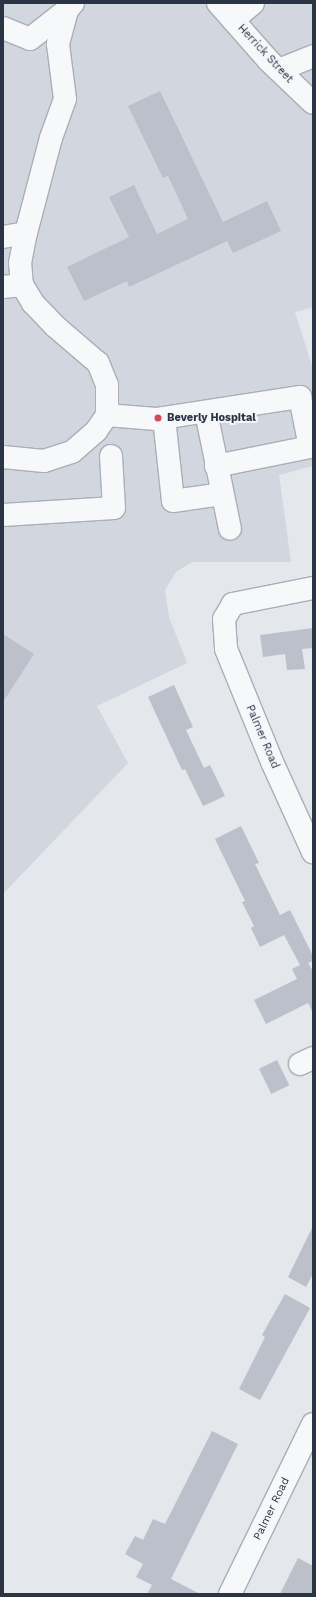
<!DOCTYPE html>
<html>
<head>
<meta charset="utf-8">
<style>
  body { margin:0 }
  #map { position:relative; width:316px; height:1597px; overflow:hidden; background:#e4e7ec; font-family:"Work Sans",sans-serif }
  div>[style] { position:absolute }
  .built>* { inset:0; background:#d2d6de }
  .building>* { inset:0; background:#bbc0ca; transform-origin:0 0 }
  .roads { filter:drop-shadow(1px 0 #a9aeb7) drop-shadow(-1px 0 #a9aeb7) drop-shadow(0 1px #a9aeb7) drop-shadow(0 -1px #a9aeb7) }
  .minor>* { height:22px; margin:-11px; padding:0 11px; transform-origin:11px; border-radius:11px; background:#f7f8fa }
  .dots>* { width:11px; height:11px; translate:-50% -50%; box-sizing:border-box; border:2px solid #f4f6f9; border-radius:50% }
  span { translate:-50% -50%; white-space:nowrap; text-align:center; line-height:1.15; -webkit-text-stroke:4px #f4f6f9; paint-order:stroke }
  .street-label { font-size:11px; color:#2b3445 }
  .poi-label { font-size:11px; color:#2b3445; font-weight:700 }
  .left { translate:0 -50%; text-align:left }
  .frame { position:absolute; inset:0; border:4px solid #2b3445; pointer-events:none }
</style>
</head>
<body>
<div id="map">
  <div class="built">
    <div style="clip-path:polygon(3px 3px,313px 3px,313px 307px,295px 312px,313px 369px,313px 466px,279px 475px,291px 562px,192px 562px,176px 572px,165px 590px,169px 617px,187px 663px,97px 706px,128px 763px,3px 894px)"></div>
  </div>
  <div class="building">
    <div style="clip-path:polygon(160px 91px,223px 222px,267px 201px,281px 231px,233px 253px,227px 241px,129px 287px,127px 281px,84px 301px,67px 267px,129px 237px,109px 197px,134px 185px,157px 234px,188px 219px,168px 176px,163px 178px,128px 106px)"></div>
    <div style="clip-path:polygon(313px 628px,313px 648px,302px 649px,305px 669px,287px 670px,285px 654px,263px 657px,260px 635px)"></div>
    <div style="clip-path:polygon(3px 634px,34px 654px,3px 702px)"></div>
    <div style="clip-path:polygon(174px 685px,193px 727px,186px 730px,204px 768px,210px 765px,225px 796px,203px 806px,185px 769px,182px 770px,148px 697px)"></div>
    <div style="clip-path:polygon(241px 826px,259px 863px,255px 864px,280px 915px,290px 910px,313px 956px,313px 961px,308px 963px,313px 971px,313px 1013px,308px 1003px,266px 1024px,254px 1000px,297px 979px,292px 969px,300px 965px,284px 935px,260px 947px,251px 928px,254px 926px,242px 902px,245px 901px,215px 839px)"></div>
    <div style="left:277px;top:1060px;width:28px;height:20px;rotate:64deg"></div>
    <div style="clip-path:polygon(313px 1226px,313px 1274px,306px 1287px,288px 1277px)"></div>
    <div style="clip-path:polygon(285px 1294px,310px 1308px,260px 1400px,239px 1389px,265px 1337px,262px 1335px)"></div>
    <div style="clip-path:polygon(212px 1431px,238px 1444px,171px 1579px,200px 1594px,147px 1594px,152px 1585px,136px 1577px,143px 1564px,125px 1554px,135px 1536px,143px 1540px,153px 1519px,165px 1524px)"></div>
    <div style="clip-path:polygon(298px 1558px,313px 1566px,313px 1594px,280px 1594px)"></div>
  </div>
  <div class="roads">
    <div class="minor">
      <div style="left:218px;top:3px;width:76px;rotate:48.7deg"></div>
      <div style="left:268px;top:60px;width:62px;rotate:43.7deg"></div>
      <div style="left:233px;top:20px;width:26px;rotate:-40deg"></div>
      <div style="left:3px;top:28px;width:29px;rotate:22deg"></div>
      <div style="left:30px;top:39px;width:47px;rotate:-38.1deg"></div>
      <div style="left:279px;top:70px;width:37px;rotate:-22deg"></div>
      <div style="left:3px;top:237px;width:23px;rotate:-10deg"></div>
      <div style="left:3px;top:287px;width:19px;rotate:-6deg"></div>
      <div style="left:206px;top:412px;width:119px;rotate:78.4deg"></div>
      <div style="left:107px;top:415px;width:49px;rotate:4.7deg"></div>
      <div style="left:156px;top:419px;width:146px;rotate:-8.7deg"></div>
      <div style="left:300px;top:397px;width:51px;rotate:78.7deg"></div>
      <div style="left:310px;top:447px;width:96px;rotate:168.6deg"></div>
      <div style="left:164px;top:418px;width:83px;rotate:83.8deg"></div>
      <div style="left:173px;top:501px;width:49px;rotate:-8.1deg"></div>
      <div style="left:3px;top:457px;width:41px;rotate:5.6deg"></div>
      <div style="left:44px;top:461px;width:29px;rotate:-18deg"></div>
      <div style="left:72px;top:452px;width:32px;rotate:-41deg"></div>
      <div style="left:96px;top:431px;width:19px;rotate:-55deg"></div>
      <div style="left:107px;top:415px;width:30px;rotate:-90deg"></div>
      <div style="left:107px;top:385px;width:24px;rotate:-112deg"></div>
      <div style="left:98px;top:363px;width:57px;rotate:-139.3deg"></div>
      <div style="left:55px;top:326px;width:32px;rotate:-134deg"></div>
      <div style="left:33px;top:303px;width:21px;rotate:-121deg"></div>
      <div style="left:22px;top:285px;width:22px;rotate:-95deg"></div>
      <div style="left:20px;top:263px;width:31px;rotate:-79deg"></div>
      <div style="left:26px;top:233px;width:98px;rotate:-75.3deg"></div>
      <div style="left:51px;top:138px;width:41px;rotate:-70.3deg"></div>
      <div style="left:65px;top:99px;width:55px;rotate:-97.3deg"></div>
      <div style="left:58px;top:44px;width:35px;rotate:-75deg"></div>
      <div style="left:67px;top:10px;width:9px;rotate:-49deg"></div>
      <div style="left:3px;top:515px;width:111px;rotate:-3.6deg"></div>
      <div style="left:114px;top:508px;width:52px;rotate:-93.3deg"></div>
      <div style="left:313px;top:588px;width:82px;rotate:168.7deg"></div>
      <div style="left:233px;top:604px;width:17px;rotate:121deg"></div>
      <div style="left:224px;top:619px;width:30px;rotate:86deg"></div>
      <div style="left:226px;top:649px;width:124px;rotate:67.8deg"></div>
      <div style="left:273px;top:764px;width:97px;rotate:65.6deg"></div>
      <div style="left:300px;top:1064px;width:14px;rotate:-25deg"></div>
      <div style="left:230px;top:1594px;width:189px;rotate:-64deg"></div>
    </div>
  </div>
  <div class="dots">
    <div style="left:158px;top:418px;background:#d1495b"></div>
  </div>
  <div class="street-label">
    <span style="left:265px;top:54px;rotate:47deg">Herrick Street</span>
    <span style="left:262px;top:737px;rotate:67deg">Palmer Road</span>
    <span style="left:272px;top:1509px;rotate:-64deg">Palmer Road</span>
  </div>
  <div class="poi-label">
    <span class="left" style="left:167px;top:418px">Beverly Hospital</span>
  </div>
  <div class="frame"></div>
</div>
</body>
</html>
